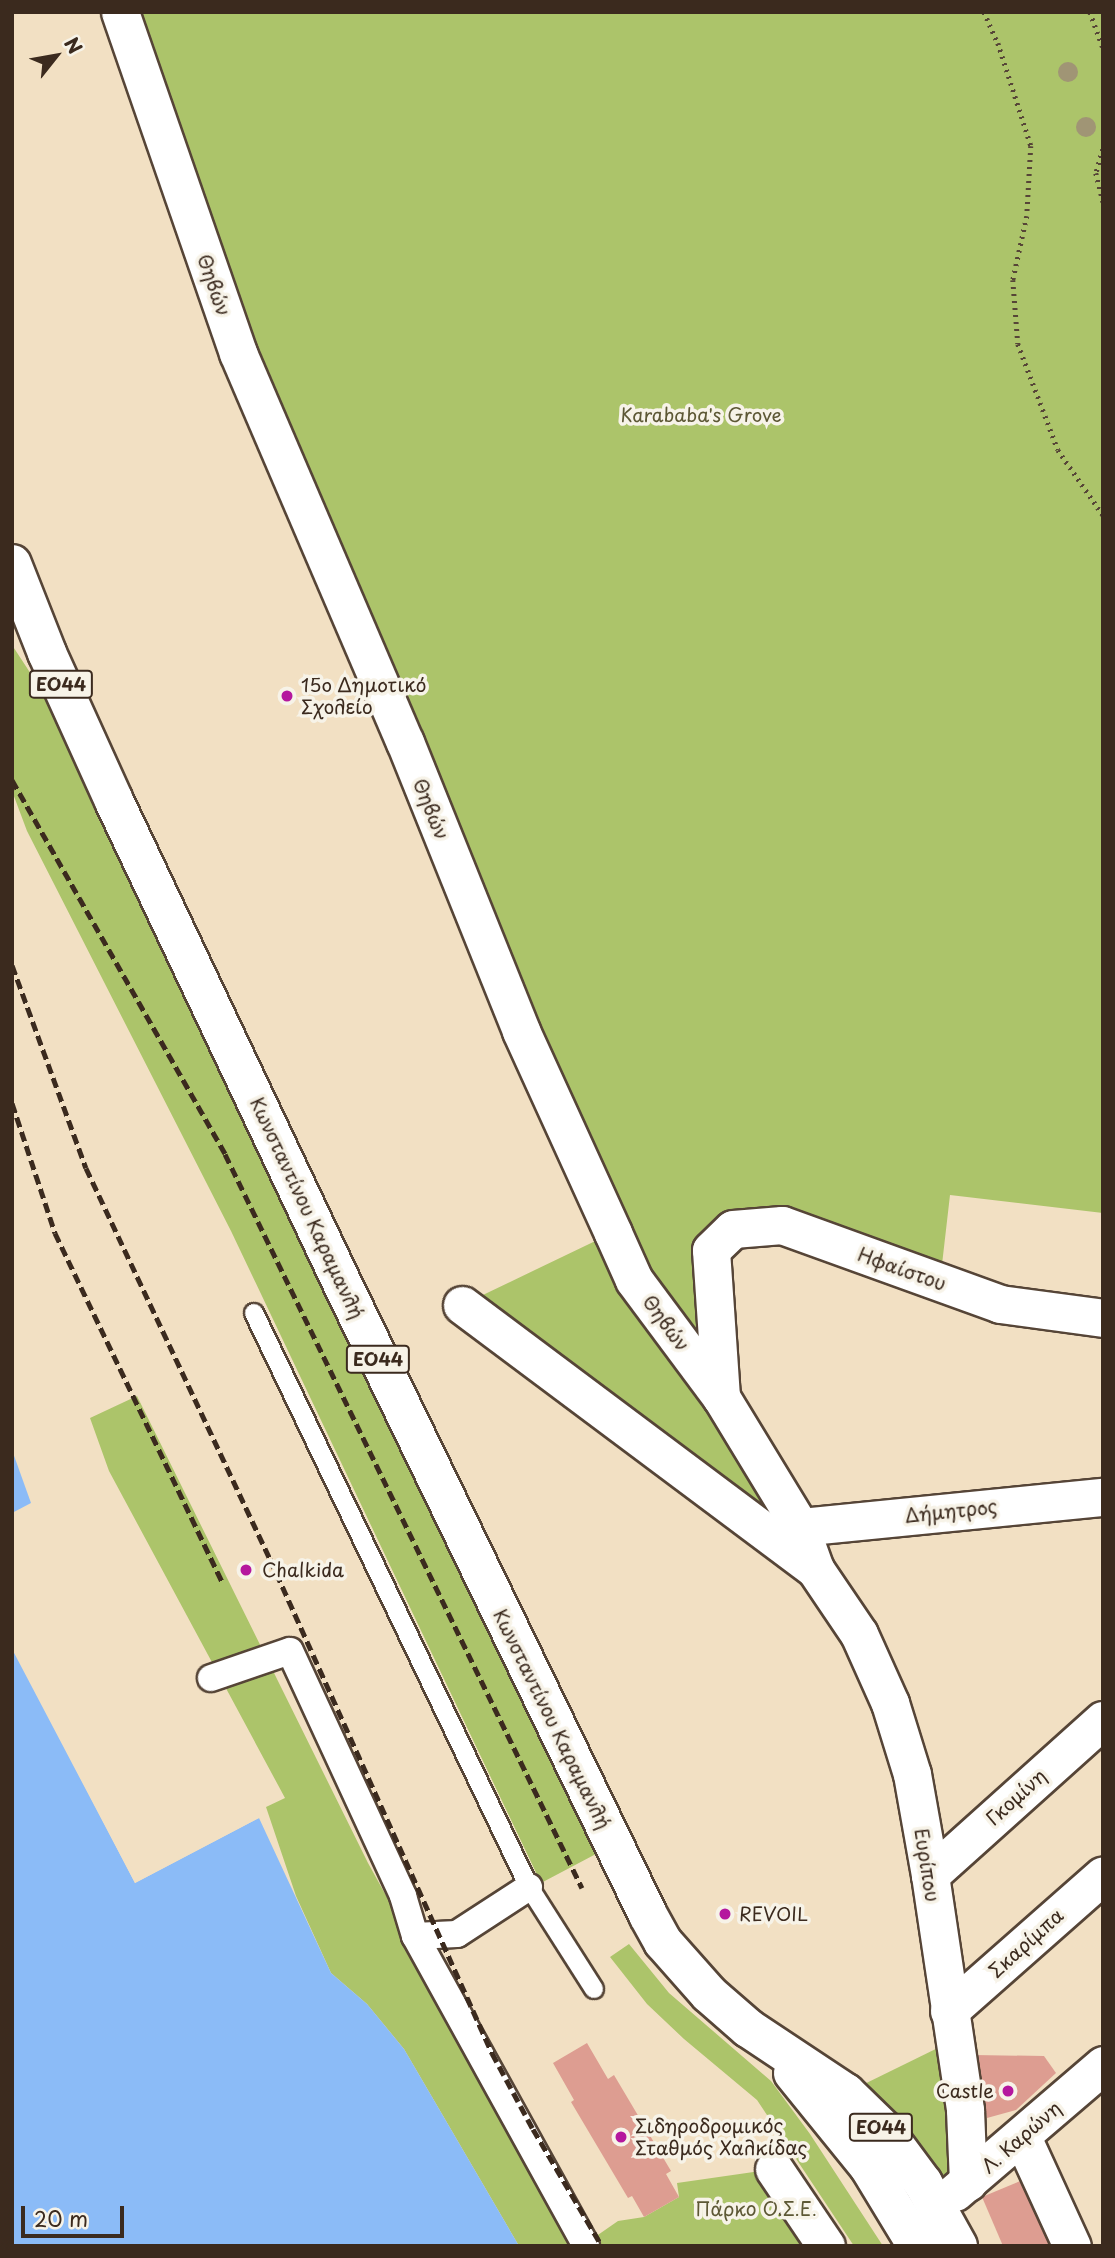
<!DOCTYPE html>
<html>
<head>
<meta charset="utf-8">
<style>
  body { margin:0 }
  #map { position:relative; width:1115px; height:2258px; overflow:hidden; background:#f2e0c3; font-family:"Playpen Sans",sans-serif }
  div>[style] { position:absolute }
  .green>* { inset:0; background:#acc46a }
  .water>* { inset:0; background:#8bbbf7 }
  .pier>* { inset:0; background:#f2e0c3 }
  .building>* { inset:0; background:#dd9d91 }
  .path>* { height:4.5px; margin-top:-2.25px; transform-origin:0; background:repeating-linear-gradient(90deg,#564537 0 2px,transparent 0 7px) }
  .roads { filter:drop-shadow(2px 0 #564537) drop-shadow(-2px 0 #564537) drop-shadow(0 2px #564537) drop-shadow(0 -2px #564537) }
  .service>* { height:18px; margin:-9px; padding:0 9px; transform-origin:9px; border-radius:9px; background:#fff }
  .pedestrian>* { height:26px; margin:-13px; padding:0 13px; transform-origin:13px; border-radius:13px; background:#fff }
  .minor>* { height:37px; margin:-18.5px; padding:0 18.5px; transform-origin:18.5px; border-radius:18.5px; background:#fff }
  .primary>* { height:38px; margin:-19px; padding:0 19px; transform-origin:19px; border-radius:19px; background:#fff }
  .rail>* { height:5px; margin-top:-2.5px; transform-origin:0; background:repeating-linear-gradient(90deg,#3b2a1e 0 10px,transparent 0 15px) }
  .trees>* { width:20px; height:20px; margin:-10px; border-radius:50%; background:#a09575 }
  .dots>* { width:19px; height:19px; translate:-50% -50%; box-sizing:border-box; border:4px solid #f7f3e8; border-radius:50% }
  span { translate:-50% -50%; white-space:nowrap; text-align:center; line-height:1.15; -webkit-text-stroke:7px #f7f3e8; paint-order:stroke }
  .shield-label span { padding:2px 5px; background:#f7f3e8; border:2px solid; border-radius:5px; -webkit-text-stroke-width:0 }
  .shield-label { font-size:18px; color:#3b2a1e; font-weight:700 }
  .street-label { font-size:19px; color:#3b2a1e }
  .park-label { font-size:19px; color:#5d5835 }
  .poi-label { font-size:19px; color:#3b2a1e }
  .left { translate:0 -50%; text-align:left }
  .right { translate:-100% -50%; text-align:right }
  .frame { position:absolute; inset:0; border:14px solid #3b2a1e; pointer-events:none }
  .north { position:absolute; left:21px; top:21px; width:70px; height:70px; -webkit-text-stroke:5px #f7f3e8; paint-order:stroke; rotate:59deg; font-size:19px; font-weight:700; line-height:28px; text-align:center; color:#3b2a1e }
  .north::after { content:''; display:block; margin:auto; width:24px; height:32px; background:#3b2a1e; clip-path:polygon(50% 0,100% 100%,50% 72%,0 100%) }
  .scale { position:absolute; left:21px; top:2206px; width:103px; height:32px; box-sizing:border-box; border:4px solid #3b2a1e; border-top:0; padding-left:9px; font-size:21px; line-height:24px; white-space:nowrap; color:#3b2a1e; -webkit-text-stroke:5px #f7f3e8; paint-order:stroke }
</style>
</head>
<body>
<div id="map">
  <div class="green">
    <div style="clip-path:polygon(120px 12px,1103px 12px,1103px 1213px,950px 1195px,940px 1282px,782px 1225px,711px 1249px,721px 1397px,815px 1569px,462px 1305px,612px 1233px)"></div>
    <div style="clip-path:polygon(12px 645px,114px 801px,613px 1845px,541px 1883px,231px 1231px,27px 831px,12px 791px)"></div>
    <div style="clip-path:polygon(137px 1396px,368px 1863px,580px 2246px,519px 2246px,404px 2049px,367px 2004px,331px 1973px,296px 1896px,266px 1807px,285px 1798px,109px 1471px,90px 1418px)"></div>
    <div style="clip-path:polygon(629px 1944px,669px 1993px,771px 2081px,810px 2134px,883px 2246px,854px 2246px,757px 2100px,684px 2039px,647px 2004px,610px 1957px)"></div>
    <div style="clip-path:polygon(954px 2040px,968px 2182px,935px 2204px,846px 2093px)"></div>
    <div style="clip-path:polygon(774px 2169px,826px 2246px,582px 2246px,618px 2221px,644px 2217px,679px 2197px,677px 2183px)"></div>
  </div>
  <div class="water">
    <div style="clip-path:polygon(12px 1450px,31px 1503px,12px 1513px)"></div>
    <div style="clip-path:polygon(12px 1649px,135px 1883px,259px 1818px,331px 1973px,367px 2004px,404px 2049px,519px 2246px,12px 2246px)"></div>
  </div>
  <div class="pier">
    <div style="clip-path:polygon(12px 1646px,137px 1879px,258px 1815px,259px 1818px,135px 1883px)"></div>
  </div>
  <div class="building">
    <div style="clip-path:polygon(587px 2043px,608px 2079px,614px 2075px,671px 2171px,666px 2174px,679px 2197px,644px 2217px,632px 2196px,628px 2198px,571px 2102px,574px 2100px,553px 2063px)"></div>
    <div style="clip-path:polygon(974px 2055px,1044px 2056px,1056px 2073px,1016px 2110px,987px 2118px)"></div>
    <div style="clip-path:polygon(1030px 2177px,1059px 2246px,1003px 2246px,982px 2197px)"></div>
  </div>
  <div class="path">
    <div style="left:984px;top:12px;width:34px;rotate:66deg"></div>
    <div style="left:998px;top:43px;width:108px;rotate:72.2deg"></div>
    <div style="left:1031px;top:146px;width:70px;rotate:93.3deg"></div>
    <div style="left:1027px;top:216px;width:66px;rotate:102.3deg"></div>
    <div style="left:1013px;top:280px;width:64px;rotate:85.5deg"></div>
    <div style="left:1018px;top:344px;width:113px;rotate:69.3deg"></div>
    <div style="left:1058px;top:450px;width:79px;rotate:55.3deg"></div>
    <div style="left:1090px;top:12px;width:37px;rotate:70deg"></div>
    <div style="left:1103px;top:149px;width:25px;rotate:106deg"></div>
    <div style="left:1096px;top:173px;width:30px;rotate:76deg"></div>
    <div style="left:1101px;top:309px;width:2px"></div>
  </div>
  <div class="roads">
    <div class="service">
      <div style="left:254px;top:1313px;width:636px;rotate:64.4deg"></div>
      <div style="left:529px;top:1887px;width:121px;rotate:57.5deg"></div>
    </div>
    <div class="pedestrian">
      <div style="left:211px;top:1678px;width:83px;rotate:-18.9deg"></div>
      <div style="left:290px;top:1651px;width:270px;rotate:65.2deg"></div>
      <div style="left:403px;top:1896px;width:42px;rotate:73.3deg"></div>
      <div style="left:415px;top:1936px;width:42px;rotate:-2.7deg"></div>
      <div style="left:457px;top:1934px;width:86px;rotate:-33.1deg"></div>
      <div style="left:415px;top:1936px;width:354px;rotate:61.1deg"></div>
    </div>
    <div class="minor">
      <div style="left:120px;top:12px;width:361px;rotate:70.9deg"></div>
      <div style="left:238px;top:353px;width:423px;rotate:66.8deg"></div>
      <div style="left:405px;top:742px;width:311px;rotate:68.1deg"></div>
      <div style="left:521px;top:1031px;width:222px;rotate:65.5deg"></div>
      <div style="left:613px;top:1233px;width:51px;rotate:65.9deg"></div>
      <div style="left:634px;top:1280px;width:146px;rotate:53.4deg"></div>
      <div style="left:721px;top:1397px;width:152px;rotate:58.7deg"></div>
      <div style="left:800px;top:1527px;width:45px;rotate:70.3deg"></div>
      <div style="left:815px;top:1569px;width:78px;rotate:55.9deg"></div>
      <div style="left:859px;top:1634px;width:76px;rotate:65.8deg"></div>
      <div style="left:890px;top:1703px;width:74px;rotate:72.8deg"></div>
      <div style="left:912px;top:1774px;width:103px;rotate:79.9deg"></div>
      <div style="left:930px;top:1875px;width:238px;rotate:81.5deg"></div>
      <div style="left:965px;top:2110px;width:72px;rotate:87.6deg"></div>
      <div style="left:462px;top:1305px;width:441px;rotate:36.8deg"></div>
      <div style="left:721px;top:1397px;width:147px;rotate:-93.9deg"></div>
      <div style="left:711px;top:1250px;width:30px;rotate:-44deg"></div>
      <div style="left:733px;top:1229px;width:49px;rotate:-4.7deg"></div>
      <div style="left:782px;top:1225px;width:232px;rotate:19.9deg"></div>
      <div style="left:1000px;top:1304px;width:104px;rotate:7.7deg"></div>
      <div style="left:800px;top:1527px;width:304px;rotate:-5.7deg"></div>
      <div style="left:930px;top:1875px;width:232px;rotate:-41.9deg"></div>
      <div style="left:949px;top:2011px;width:205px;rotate:-41.4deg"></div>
      <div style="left:1022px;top:2137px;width:120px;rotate:65.4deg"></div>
      <div style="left:774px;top:2169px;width:93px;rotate:56deg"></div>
      <div style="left:955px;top:2192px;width:195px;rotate:-40.6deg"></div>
    </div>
    <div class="primary">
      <div style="left:12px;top:564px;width:96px;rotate:68.5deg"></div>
      <div style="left:47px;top:653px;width:162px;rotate:65.6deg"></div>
      <div style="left:114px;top:801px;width:531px;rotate:64.69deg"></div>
      <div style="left:341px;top:1281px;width:704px;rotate:64.16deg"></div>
      <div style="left:648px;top:1915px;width:31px;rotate:61deg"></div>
      <div style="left:663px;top:1942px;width:69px;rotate:48.5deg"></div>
      <div style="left:709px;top:1994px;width:52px;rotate:41.1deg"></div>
      <div style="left:748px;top:2028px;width:118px;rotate:33.6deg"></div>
      <div style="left:846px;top:2093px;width:52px;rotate:44.2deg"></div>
      <div style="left:883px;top:2129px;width:67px;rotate:53.5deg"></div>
      <div style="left:923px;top:2183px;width:72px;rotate:60.9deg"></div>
      <div style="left:793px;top:2073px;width:121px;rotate:51deg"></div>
      <div style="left:869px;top:2167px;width:92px;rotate:58.7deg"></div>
    </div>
  </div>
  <div class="rail">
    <div style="left:12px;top:780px;width:430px;rotate:60.3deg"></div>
    <div style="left:225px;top:1154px;width:816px;rotate:64.06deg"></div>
    <div style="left:12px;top:965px;width:216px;rotate:70deg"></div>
    <div style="left:86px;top:1168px;width:432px;rotate:64.8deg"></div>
    <div style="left:270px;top:1559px;width:542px;rotate:65.8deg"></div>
    <div style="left:492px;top:2053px;width:86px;rotate:61.7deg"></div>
    <div style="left:533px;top:2129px;width:136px;rotate:59.5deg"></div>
    <div style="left:12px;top:1103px;width:137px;rotate:71.7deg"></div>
    <div style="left:55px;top:1233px;width:386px;rotate:64.4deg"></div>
  </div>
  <div class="trees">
    <div style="left:1068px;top:72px"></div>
    <div style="left:1086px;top:127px"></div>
  </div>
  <div class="dots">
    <div style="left:287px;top:696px;background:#b5179e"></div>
    <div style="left:246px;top:1570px;background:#b5179e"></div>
    <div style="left:725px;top:1914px;background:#b5179e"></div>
    <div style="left:1008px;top:2091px;background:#b5179e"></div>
    <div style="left:621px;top:2137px;background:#b5179e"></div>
  </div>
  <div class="shield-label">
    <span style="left:61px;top:684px">ΕΟ44</span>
    <span style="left:378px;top:1359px">ΕΟ44</span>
    <span style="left:881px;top:2127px">ΕΟ44</span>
  </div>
  <div class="street-label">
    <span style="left:214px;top:285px;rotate:71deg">Θηβών</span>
    <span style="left:431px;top:809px;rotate:68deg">Θηβών</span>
    <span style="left:307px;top:1208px;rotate:65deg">Κωνσταντίνου Καραμανλή</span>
    <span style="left:902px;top:1269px;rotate:20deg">Ηφαίστου</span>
    <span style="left:666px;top:1323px;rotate:54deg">Θηβών</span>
    <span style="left:951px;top:1511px;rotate:-6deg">Δήμητρος</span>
    <span style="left:552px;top:1719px;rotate:64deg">Κωνσταντίνου Καραμανλή</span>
    <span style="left:1016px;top:1797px;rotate:-42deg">Γκομίνη</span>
    <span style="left:927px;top:1865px;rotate:81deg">Ευρίπου</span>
    <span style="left:1026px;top:1943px;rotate:-42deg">Σκαρίμπα</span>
    <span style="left:1021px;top:2137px;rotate:-41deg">Λ. Καρώνη</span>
  </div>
  <div class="park-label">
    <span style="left:701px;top:415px">Karababa's Grove</span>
    <span style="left:756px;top:2209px">Πάρκο Ο.Σ.Ε.</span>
  </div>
  <div class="poi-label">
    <span class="left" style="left:301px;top:696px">15o Δημοτικό<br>Σχολείο</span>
    <span class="left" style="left:262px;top:1570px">Chalkida</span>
    <span class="left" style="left:739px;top:1914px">REVOIL</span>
    <span class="right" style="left:994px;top:2091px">Castle</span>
    <span class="left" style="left:635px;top:2137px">Σιδηροδρομικός<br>Σταθμός Χαλκίδας</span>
  </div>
  <div class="frame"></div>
  <div class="north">N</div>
  <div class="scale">20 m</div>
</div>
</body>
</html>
